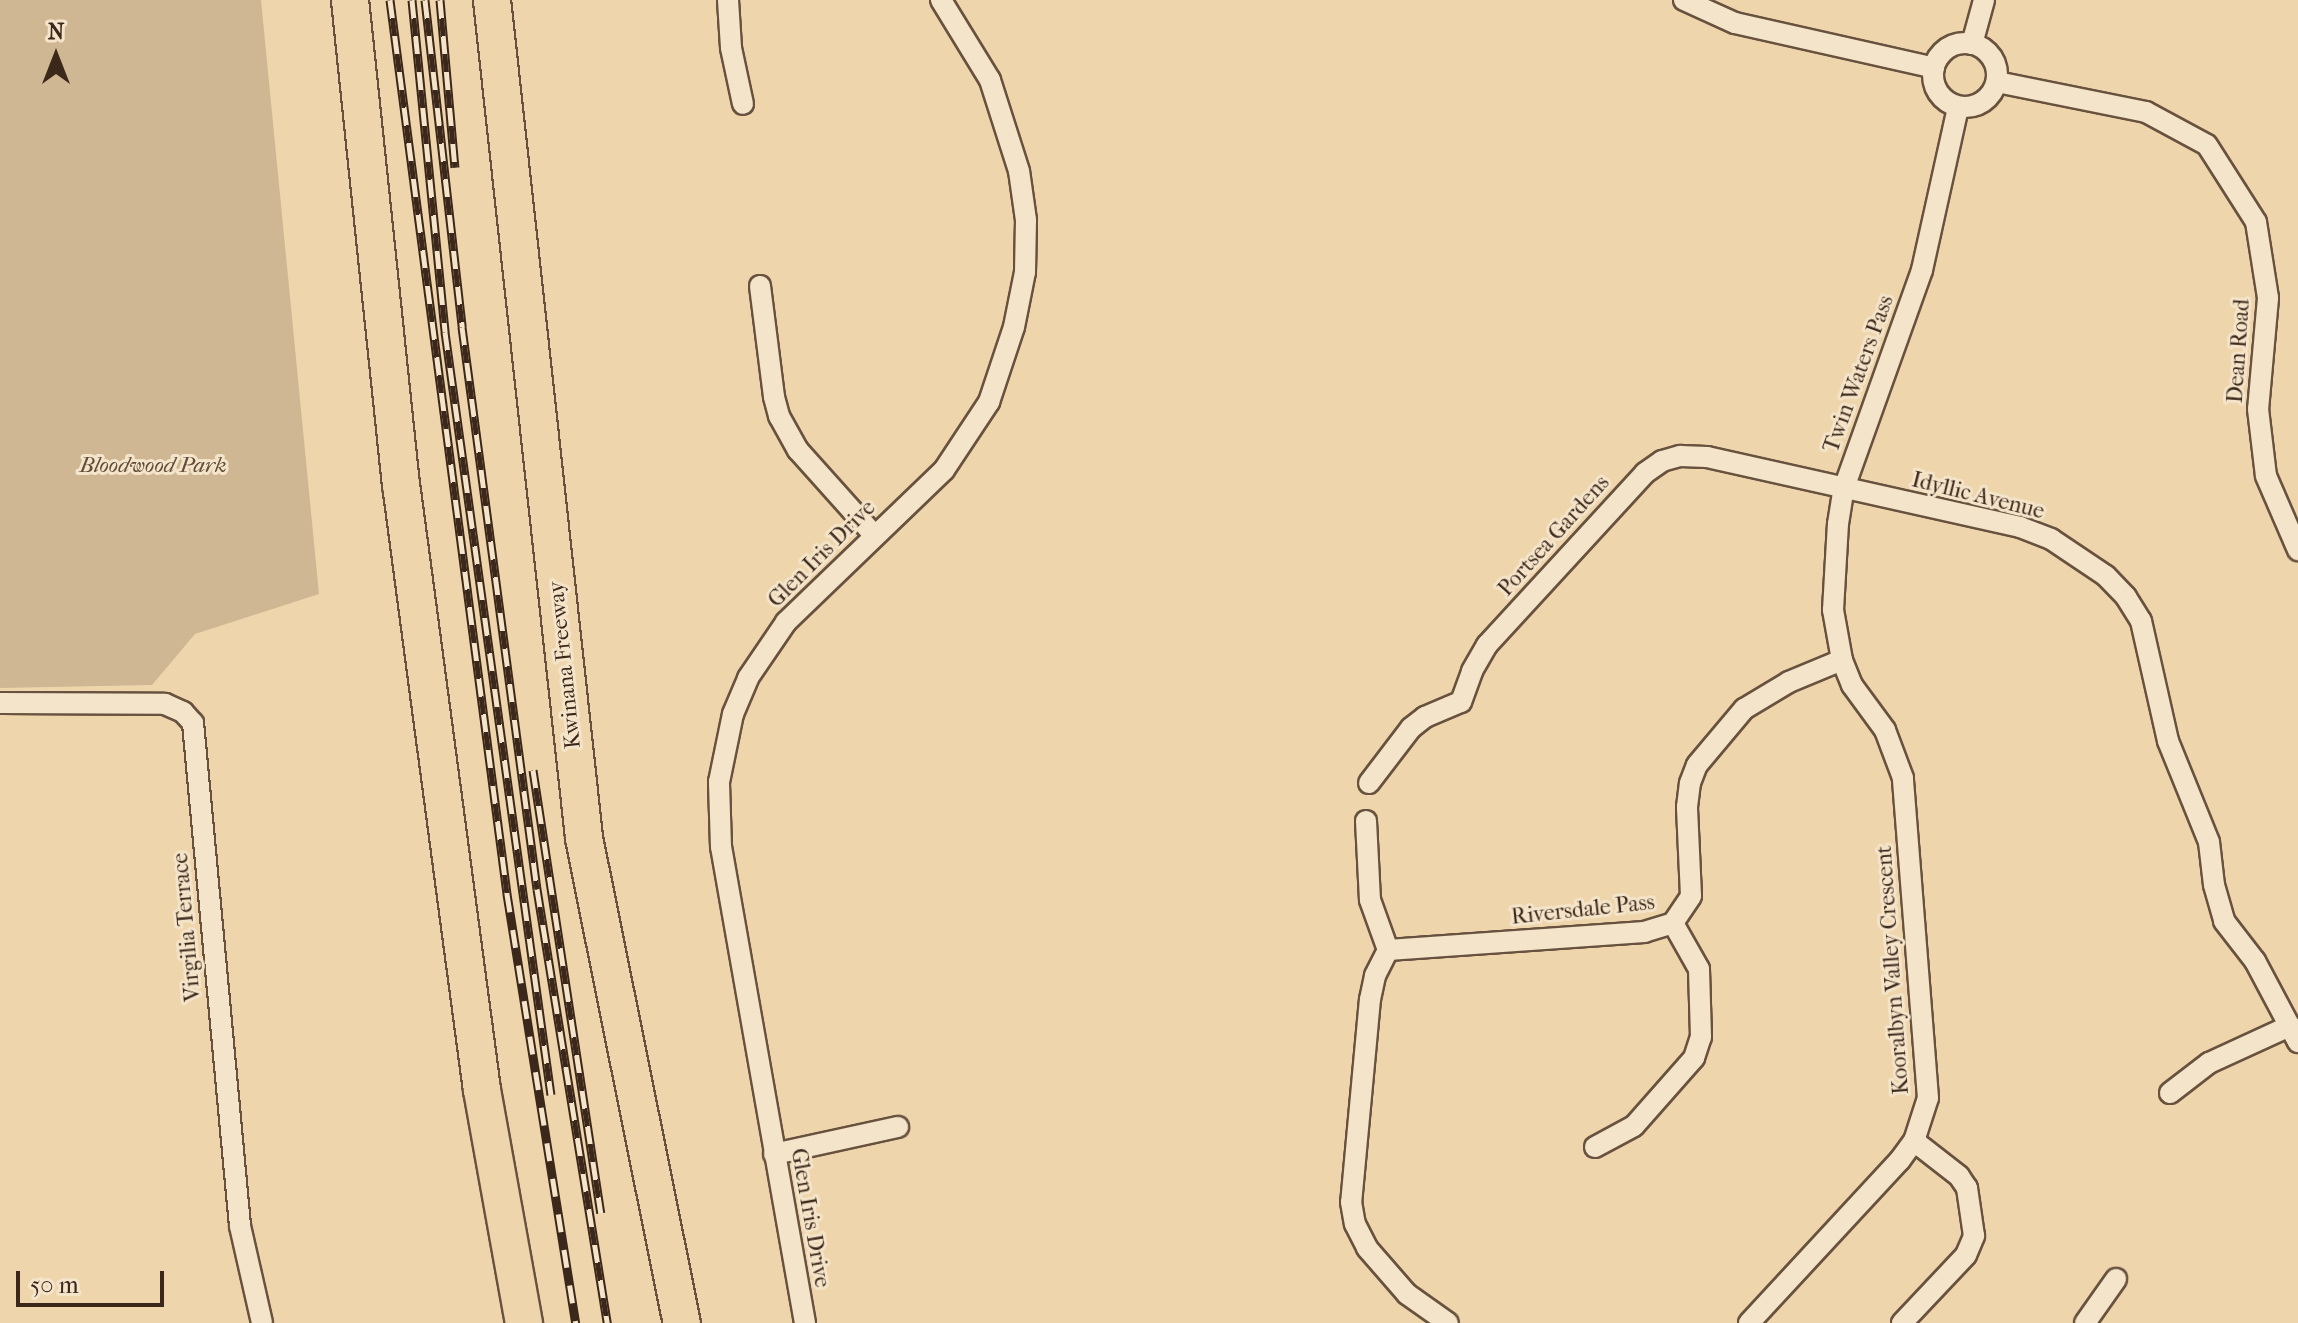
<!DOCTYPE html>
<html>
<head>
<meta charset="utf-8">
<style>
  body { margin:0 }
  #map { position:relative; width:2298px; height:1323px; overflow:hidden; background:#eed5ac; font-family:"IM FELL French Canon",serif }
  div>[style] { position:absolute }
  .green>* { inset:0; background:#d0b793 }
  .roads { filter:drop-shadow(2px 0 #68523f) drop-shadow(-2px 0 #68523f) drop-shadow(0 2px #68523f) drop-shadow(0 -2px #68523f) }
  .minor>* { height:20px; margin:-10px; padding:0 10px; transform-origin:10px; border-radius:10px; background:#f4e4c9 }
  .minor>.ring { margin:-10px; padding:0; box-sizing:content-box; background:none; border:20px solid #f4e4c9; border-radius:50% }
  .motorway>* { height:36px; margin:-18px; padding:0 18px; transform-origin:18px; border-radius:18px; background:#eed5ac }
  .rail>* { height:9px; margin-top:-4.5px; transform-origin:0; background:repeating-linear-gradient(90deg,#f4e4c9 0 18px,#3c271b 0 36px); box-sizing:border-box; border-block:2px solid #3c271b }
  span { translate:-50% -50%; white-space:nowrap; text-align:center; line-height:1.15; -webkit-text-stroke:6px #f4e4c9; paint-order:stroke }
  .street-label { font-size:22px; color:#3c271b }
  .park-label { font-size:22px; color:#614b39; font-style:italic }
  .north { position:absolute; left:16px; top:16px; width:80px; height:80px; -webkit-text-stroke:6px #f4e4c9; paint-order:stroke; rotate:0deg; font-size:22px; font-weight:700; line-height:32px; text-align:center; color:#3c271b }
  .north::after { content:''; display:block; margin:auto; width:28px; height:36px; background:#3c271b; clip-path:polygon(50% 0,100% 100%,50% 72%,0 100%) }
  .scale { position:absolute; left:16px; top:1271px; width:148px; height:36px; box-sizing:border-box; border:4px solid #3c271b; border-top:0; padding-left:10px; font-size:24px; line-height:28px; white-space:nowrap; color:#3c271b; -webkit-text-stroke:6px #f4e4c9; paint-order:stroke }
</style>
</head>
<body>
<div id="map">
  <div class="green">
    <div style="clip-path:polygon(0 0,261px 0,319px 594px,195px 634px,152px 685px,0 688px)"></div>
  </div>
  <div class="roads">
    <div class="minor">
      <div style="left:728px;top:0;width:48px;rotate:86.4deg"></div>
      <div style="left:731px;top:48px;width:57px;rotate:77.9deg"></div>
      <div style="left:1684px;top:0;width:56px;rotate:24.3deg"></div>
      <div style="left:1735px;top:23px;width:204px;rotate:12.7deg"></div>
      <div class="ring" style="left:1933px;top:43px;width:44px;height:44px"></div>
      <div style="left:1972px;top:44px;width:46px;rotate:-74.7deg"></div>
      <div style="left:1997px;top:82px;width:152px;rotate:11.4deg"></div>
      <div style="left:2146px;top:112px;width:69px;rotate:28.4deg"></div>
      <div style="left:2207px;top:145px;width:91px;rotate:57.5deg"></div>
      <div style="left:2256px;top:222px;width:77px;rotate:81deg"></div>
      <div style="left:2268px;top:298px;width:111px;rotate:95.1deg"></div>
      <div style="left:2258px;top:409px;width:67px;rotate:83.2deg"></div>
      <div style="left:2266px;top:476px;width:81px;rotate:66.6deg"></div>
      <div style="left:760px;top:286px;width:112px;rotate:82.8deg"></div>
      <div style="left:774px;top:397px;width:20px;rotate:75deg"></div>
      <div style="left:779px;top:416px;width:39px;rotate:61deg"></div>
      <div style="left:798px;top:450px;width:114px;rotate:48.2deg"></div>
      <div style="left:0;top:703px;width:165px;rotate:0.3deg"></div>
      <div style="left:165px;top:704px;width:20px;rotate:24deg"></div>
      <div style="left:183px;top:712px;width:15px;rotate:48deg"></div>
      <div style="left:193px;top:723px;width:505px;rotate:84.66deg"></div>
      <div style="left:240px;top:1226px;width:99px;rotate:77.2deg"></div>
      <div style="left:1369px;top:783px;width:69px;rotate:-52.6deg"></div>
      <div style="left:1411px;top:728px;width:18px;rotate:-38deg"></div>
      <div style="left:1425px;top:717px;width:39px;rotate:-23deg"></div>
      <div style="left:1461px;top:702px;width:33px;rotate:-70deg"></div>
      <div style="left:1472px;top:671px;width:30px;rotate:-60deg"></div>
      <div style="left:1487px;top:645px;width:234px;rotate:-47.4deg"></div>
      <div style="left:1645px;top:473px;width:21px;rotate:-35deg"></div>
      <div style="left:1662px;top:461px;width:19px;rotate:-16deg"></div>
      <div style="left:1680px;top:456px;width:27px;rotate:2deg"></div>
      <div style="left:1707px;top:457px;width:321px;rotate:12.6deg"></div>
      <div style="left:2020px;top:527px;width:33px;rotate:21deg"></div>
      <div style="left:2051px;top:539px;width:66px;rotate:33.9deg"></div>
      <div style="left:2106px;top:576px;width:29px;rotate:46deg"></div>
      <div style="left:2126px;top:597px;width:28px;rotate:58deg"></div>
      <div style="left:2141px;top:621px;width:123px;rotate:77.3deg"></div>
      <div style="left:2168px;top:741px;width:109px;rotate:67.9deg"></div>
      <div style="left:2209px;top:842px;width:43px;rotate:83.4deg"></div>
      <div style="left:2214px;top:885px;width:37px;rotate:74deg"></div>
      <div style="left:2224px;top:921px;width:51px;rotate:52.2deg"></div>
      <div style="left:2255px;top:961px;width:92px;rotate:62deg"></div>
      <div style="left:1366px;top:821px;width:79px;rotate:87.1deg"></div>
      <div style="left:1370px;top:900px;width:53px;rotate:70.2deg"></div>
      <div style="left:1388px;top:950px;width:257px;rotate:-4deg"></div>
      <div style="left:1644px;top:932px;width:30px;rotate:-17deg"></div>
      <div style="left:1673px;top:923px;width:32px;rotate:-56deg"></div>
      <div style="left:1691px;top:896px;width:89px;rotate:-92.6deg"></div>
      <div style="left:1687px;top:807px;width:24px;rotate:-83deg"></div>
      <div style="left:1690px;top:783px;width:19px;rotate:-69deg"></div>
      <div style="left:1697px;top:765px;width:73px;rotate:-50deg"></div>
      <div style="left:1744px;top:709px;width:52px;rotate:-31deg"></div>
      <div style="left:1789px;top:682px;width:57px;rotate:-22.5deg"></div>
      <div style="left:1388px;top:950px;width:29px;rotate:117deg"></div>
      <div style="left:1375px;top:976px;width:24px;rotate:102deg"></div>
      <div style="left:1370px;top:999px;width:204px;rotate:95.3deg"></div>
      <div style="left:1351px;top:1202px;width:22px;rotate:80deg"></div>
      <div style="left:1355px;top:1224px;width:27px;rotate:63deg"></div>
      <div style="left:1367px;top:1248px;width:61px;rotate:49deg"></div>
      <div style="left:1407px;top:1294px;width:50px;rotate:35.3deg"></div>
      <div style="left:2170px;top:1093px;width:49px;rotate:-37.6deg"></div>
      <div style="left:2209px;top:1063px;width:89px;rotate:-24.6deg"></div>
      <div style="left:1595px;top:1147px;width:44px;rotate:-28.3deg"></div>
      <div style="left:1634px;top:1126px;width:91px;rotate:-48.6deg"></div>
      <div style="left:1694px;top:1058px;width:22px;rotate:-72deg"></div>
      <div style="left:1701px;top:1037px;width:68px;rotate:-91.7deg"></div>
      <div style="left:1699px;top:969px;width:53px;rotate:-119.5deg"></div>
      <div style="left:774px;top:1154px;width:127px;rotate:-12.3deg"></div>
      <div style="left:805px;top:1323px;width:483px;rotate:-100deg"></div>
      <div style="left:721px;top:847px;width:65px;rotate:-91.8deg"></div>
      <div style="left:719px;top:782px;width:69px;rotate:-78.4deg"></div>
      <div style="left:733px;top:714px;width:39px;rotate:-67deg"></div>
      <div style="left:748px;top:678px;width:68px;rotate:-55.8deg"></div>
      <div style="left:786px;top:622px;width:219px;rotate:-43.9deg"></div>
      <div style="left:944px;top:470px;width:82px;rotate:-56.5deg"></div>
      <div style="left:989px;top:402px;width:79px;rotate:-71.6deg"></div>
      <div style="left:1014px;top:327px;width:56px;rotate:-78.7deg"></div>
      <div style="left:1025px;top:272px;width:52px;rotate:-88.9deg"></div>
      <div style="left:1026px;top:220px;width:49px;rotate:-98.1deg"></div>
      <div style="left:1019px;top:171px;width:96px;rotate:-107.7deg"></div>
      <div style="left:990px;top:80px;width:94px;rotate:-121.5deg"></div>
      <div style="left:1749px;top:1323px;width:222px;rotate:-47.2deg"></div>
      <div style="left:1900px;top:1160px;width:24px;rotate:-54deg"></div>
      <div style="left:1914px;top:1141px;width:45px;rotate:-72deg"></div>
      <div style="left:1928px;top:1098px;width:321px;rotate:-94.5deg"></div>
      <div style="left:1903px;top:778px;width:51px;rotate:-110.6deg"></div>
      <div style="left:1885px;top:730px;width:56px;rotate:-126.3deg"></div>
      <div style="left:1852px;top:685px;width:27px;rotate:-112deg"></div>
      <div style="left:1842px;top:660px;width:51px;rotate:-100.2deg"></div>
      <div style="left:1833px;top:610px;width:86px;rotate:-86.7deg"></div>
      <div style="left:1838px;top:524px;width:36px;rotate:-81deg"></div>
      <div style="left:1844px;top:488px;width:232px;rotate:-70.3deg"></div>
      <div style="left:1922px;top:270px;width:167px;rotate:-77.5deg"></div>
      <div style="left:1902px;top:1323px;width:93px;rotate:-46.7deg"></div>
      <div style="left:1966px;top:1255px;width:21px;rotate:-67deg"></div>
      <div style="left:1974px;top:1236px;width:49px;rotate:-98.3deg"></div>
      <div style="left:1967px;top:1188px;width:14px;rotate:-124deg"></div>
      <div style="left:1959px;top:1176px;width:57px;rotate:-142.1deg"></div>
      <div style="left:2085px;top:1323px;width:54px;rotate:-54.8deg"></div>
    </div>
    <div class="motorway">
      <div style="left:350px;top:0;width:487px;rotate:84deg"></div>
      <div style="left:401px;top:484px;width:611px;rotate:82.39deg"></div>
      <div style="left:482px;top:1090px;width:237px;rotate:79.8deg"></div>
      <div style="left:492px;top:0;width:843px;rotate:83.73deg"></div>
      <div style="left:584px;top:838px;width:495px;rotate:78.6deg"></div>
    </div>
  </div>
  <div class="rail">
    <div style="left:390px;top:0;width:902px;rotate:82.54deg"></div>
    <div style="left:507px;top:894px;width:435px;rotate:80.9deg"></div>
    <div style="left:412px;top:0;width:334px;rotate:84.3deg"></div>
    <div style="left:445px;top:332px;width:770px;rotate:82.09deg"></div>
    <div style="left:425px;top:0;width:329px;rotate:83.5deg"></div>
    <div style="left:462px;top:327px;width:567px;rotate:82.4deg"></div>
    <div style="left:537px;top:889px;width:440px;rotate:80.8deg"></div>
    <div style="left:440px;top:0;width:168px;rotate:84.9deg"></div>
    <div style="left:533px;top:770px;width:448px;rotate:81.3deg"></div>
  </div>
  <div class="street-label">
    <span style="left:2239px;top:351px;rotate:-86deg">Dean Road</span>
    <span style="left:1859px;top:374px;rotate:-70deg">Twin Waters Pass</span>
    <span style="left:1978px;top:496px;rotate:14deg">Idyllic Avenue</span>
    <span style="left:1554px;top:536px;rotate:-48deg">Portsea Gardens</span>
    <span style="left:822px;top:554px;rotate:-45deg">Glen Iris Drive</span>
    <span style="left:565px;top:665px;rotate:-96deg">Kwinana Freeway</span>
    <span style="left:1583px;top:910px;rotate:-6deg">Riversdale Pass</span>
    <span style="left:187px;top:927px;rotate:-95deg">Virgilia Terrace</span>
    <span style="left:1893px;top:970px;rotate:-94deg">Kooralbyn Valley Crescent</span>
    <span style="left:810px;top:1218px;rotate:80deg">Glen Iris Drive</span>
  </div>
  <div class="park-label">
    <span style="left:153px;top:466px">Bloodwood Park</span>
  </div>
  <div class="north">N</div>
  <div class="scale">50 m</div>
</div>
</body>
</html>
